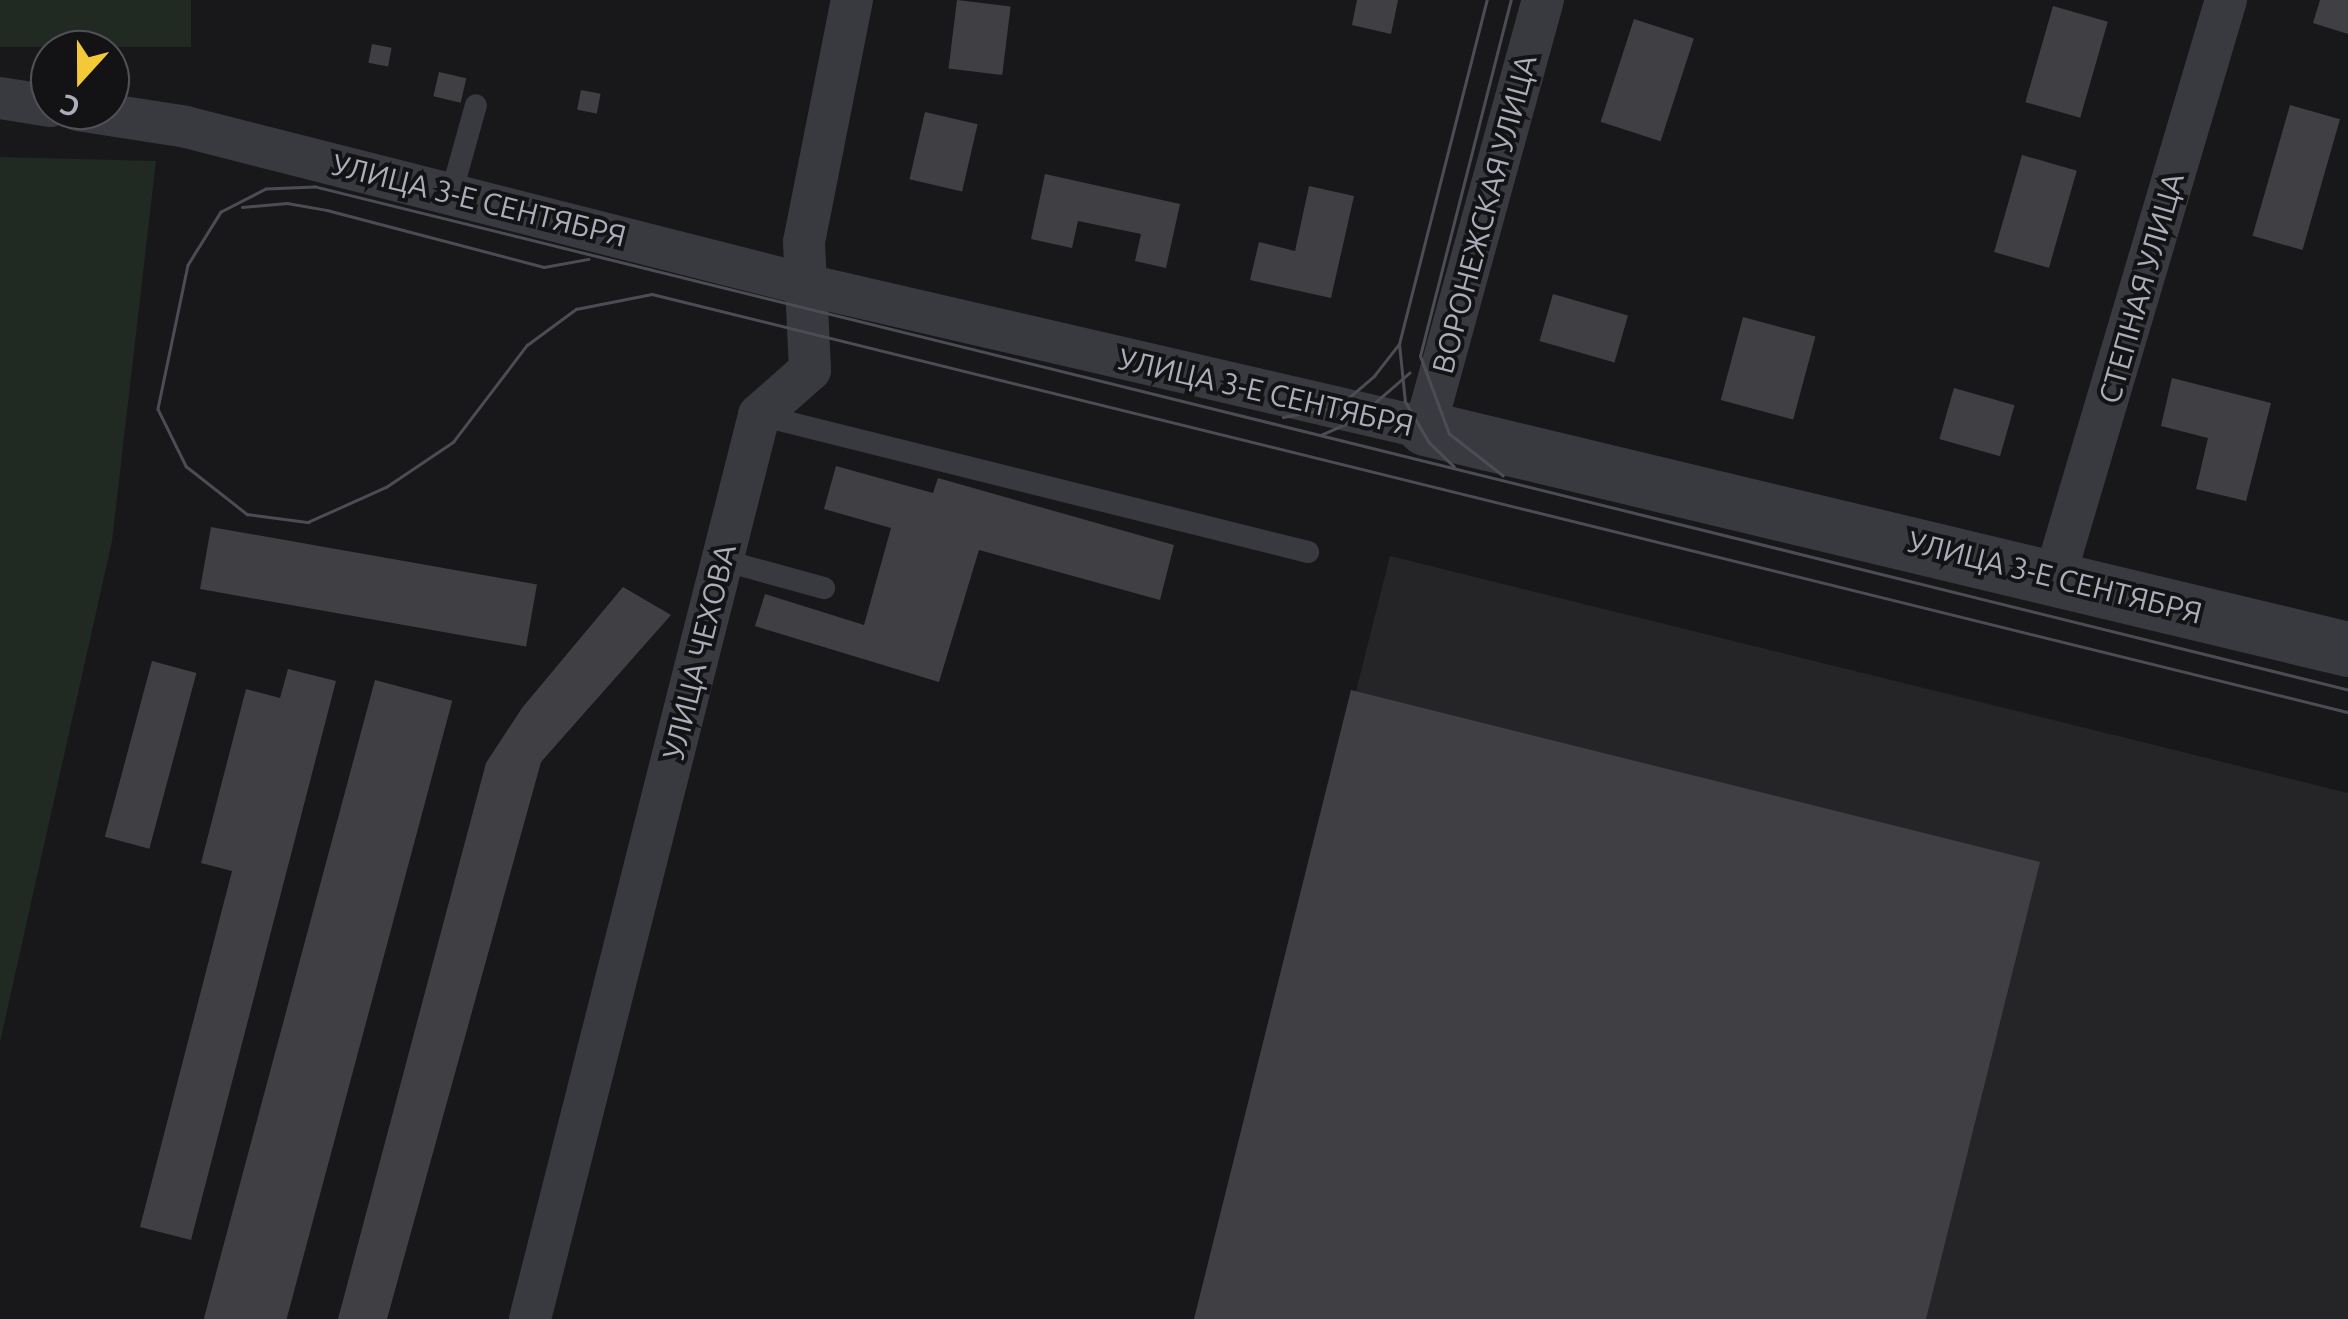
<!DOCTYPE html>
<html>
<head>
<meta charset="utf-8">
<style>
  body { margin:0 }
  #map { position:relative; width:2348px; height:1319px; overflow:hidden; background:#18181a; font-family:Ubuntu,sans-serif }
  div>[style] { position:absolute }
  .built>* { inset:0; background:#252427 }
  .green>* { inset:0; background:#202922; transform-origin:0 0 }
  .building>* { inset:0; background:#404044; transform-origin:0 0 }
  .service>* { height:22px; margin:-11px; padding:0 11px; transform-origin:11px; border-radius:11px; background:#393a3f }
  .minor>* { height:42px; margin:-21px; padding:0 21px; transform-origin:21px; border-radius:21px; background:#393a3f }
  .tertiary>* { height:55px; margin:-27.5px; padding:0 27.5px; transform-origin:27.5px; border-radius:27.5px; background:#393a3f }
  .tram>* { height:2.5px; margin:-1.25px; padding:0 1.25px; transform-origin:1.25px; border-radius:1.25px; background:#4c4d54 }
  span { translate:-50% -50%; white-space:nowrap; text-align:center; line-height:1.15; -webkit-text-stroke:8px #131315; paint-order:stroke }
  .street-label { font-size:30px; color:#abaeba }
  .north { position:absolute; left:30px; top:30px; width:100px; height:100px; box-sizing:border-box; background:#131315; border:2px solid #505157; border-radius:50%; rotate:201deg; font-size:28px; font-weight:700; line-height:40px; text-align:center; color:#abaeba }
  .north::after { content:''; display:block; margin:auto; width:35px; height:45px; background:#f3c938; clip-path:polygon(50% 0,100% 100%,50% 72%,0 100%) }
</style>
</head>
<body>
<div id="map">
  <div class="built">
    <div style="clip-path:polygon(1390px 556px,2348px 793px,2348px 1319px,1198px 1319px)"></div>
  </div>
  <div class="green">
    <div style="left:0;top:0;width:191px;height:47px"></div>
    <div style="clip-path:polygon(0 157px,156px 161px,112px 541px,0 1042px)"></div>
  </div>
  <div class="building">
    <div style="left:957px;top:0;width:54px;height:69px;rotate:7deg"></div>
    <div style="clip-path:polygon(1357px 0,1398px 0,1391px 34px,1352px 25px)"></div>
    <div style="clip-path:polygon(2320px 0,2348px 0,2348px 34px,2313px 23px)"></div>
    <div style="left:2053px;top:6px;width:57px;height:100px;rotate:16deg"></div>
    <div style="left:1634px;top:19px;width:63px;height:108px;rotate:18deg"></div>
    <div style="left:372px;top:44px;width:20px;height:19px;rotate:11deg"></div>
    <div style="left:439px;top:72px;width:28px;height:25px;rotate:13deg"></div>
    <div style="left:581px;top:90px;width:20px;height:20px;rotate:11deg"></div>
    <div style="left:2290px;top:105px;width:52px;height:136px;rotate:16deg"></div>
    <div style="left:925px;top:112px;width:54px;height:69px;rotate:13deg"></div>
    <div style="left:2022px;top:155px;width:57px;height:101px;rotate:16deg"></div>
    <div style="clip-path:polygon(1045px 174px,1180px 204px,1166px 268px,1135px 261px,1141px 234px,1078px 221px,1072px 248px,1031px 239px)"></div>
    <div style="clip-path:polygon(1309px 186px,1354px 196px,1331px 298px,1250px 280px,1259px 242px,1295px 251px)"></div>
    <div style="left:1553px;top:294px;width:78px;height:49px;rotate:16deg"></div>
    <div style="left:1743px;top:317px;width:75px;height:86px;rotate:15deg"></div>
    <div style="clip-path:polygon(2172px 378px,2271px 403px,2246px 501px,2196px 489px,2208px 438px,2161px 426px)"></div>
    <div style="left:1954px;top:388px;width:63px;height:53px;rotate:16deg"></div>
    <div style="clip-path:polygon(836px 466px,933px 493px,938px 478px,1174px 545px,1160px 600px,979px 550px,939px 682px,755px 626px,765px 594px,864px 625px,891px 528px,824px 509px)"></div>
    <div style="left:211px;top:527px;width:331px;height:63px;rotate:10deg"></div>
    <div style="clip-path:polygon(623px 587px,671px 615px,541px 762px,387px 1319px,338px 1319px,486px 763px,522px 708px)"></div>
    <div style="left:152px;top:661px;width:46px;height:182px;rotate:15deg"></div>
    <div style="clip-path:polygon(288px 669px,336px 681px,191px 1240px,140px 1227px,232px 871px,201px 863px,246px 689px,280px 698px)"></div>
    <div style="left:375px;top:680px;width:80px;height:661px;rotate:15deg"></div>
    <div style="clip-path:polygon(1351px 690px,2040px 862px,1926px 1319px,1194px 1319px)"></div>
  </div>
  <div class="service">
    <div style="left:452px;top:191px;width:89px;rotate:-74.4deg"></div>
    <div style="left:759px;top:415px;width:566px;rotate:14.01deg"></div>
    <div style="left:722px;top:560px;width:106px;rotate:15.4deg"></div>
  </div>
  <div class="minor">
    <div style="left:0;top:98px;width:51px;rotate:9.1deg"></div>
    <div style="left:78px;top:110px;width:109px;rotate:8.9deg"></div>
    <div style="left:186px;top:127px;width:645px;rotate:14.27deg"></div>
    <div style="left:811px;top:286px;width:630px;rotate:13.02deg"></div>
    <div style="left:1425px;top:428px;width:444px;rotate:-74.6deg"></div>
    <div style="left:2055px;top:576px;width:601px;rotate:-73.47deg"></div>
    <div style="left:530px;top:1319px;width:933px;rotate:-75.78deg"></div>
    <div style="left:759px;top:415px;width:68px;rotate:-41.4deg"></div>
    <div style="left:810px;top:370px;width:128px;rotate:-92.7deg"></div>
    <div style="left:804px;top:242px;width:247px;rotate:-78.8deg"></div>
  </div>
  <div class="tertiary">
    <div style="left:1425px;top:428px;width:949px;rotate:13.47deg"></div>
  </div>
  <div class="tram">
    <div style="left:242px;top:207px;width:45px;rotate:-5.1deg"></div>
    <div style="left:287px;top:203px;width:41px;rotate:9.9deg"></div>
    <div style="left:327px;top:210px;width:224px;rotate:14.7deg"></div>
    <div style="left:544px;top:267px;width:45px;rotate:-10.3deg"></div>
    <div style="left:1283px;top:417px;width:56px;rotate:-10.3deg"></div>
    <div style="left:1338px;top:407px;width:48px;rotate:-40.7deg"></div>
    <div style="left:1374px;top:376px;width:41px;rotate:-52deg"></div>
    <div style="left:1321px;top:435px;width:37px;rotate:-24deg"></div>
    <div style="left:1355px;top:420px;width:72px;rotate:-41deg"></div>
    <div style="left:1454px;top:467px;width:35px;rotate:-136deg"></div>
    <div style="left:1429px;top:443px;width:48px;rotate:-120.3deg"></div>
    <div style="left:1405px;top:402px;width:58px;rotate:-95.9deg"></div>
    <div style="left:1399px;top:344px;width:355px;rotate:-75.7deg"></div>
    <div style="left:1503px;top:476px;width:68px;rotate:-142.1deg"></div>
    <div style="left:1449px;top:434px;width:83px;rotate:-110.4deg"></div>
    <div style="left:1420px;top:356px;width:367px;rotate:-75.7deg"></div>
    <div style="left:2348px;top:690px;width:2094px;rotate:-166.1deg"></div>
    <div style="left:315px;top:187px;width:49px;rotate:177.7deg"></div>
    <div style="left:266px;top:189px;width:51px;rotate:152.9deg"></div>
    <div style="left:221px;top:212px;width:62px;rotate:121.9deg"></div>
    <div style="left:188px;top:265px;width:147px;rotate:101.8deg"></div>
    <div style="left:158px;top:409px;width:64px;rotate:63.8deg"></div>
    <div style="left:186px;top:466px;width:78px;rotate:38.2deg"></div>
    <div style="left:247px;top:514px;width:62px;rotate:7.5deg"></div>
    <div style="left:308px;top:522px;width:85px;rotate:-24.2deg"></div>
    <div style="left:386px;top:487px;width:81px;rotate:-33.9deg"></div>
    <div style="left:453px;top:442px;width:122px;rotate:-52.7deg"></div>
    <div style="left:527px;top:345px;width:61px;rotate:-36.3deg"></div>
    <div style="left:576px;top:309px;width:77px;rotate:-11.2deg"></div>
    <div style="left:652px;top:294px;width:1747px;rotate:13.85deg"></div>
  </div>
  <div class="street-label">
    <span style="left:479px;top:200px;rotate:14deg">УЛИЦА 3-Е СЕНТЯБРЯ</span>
    <span style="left:1484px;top:214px;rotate:-75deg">ВОРОНЕЖСКАЯ УЛИЦА</span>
    <span style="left:2141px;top:288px;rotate:-74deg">СТЕПНАЯ УЛИЦА</span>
    <span style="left:1266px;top:392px;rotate:13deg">УЛИЦА 3-Е СЕНТЯБРЯ</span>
    <span style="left:2055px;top:577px;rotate:14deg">УЛИЦА 3-Е СЕНТЯБРЯ</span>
    <span style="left:699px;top:652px;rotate:-76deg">УЛИЦА ЧЕХОВА</span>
  </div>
  <div class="north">С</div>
</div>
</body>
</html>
